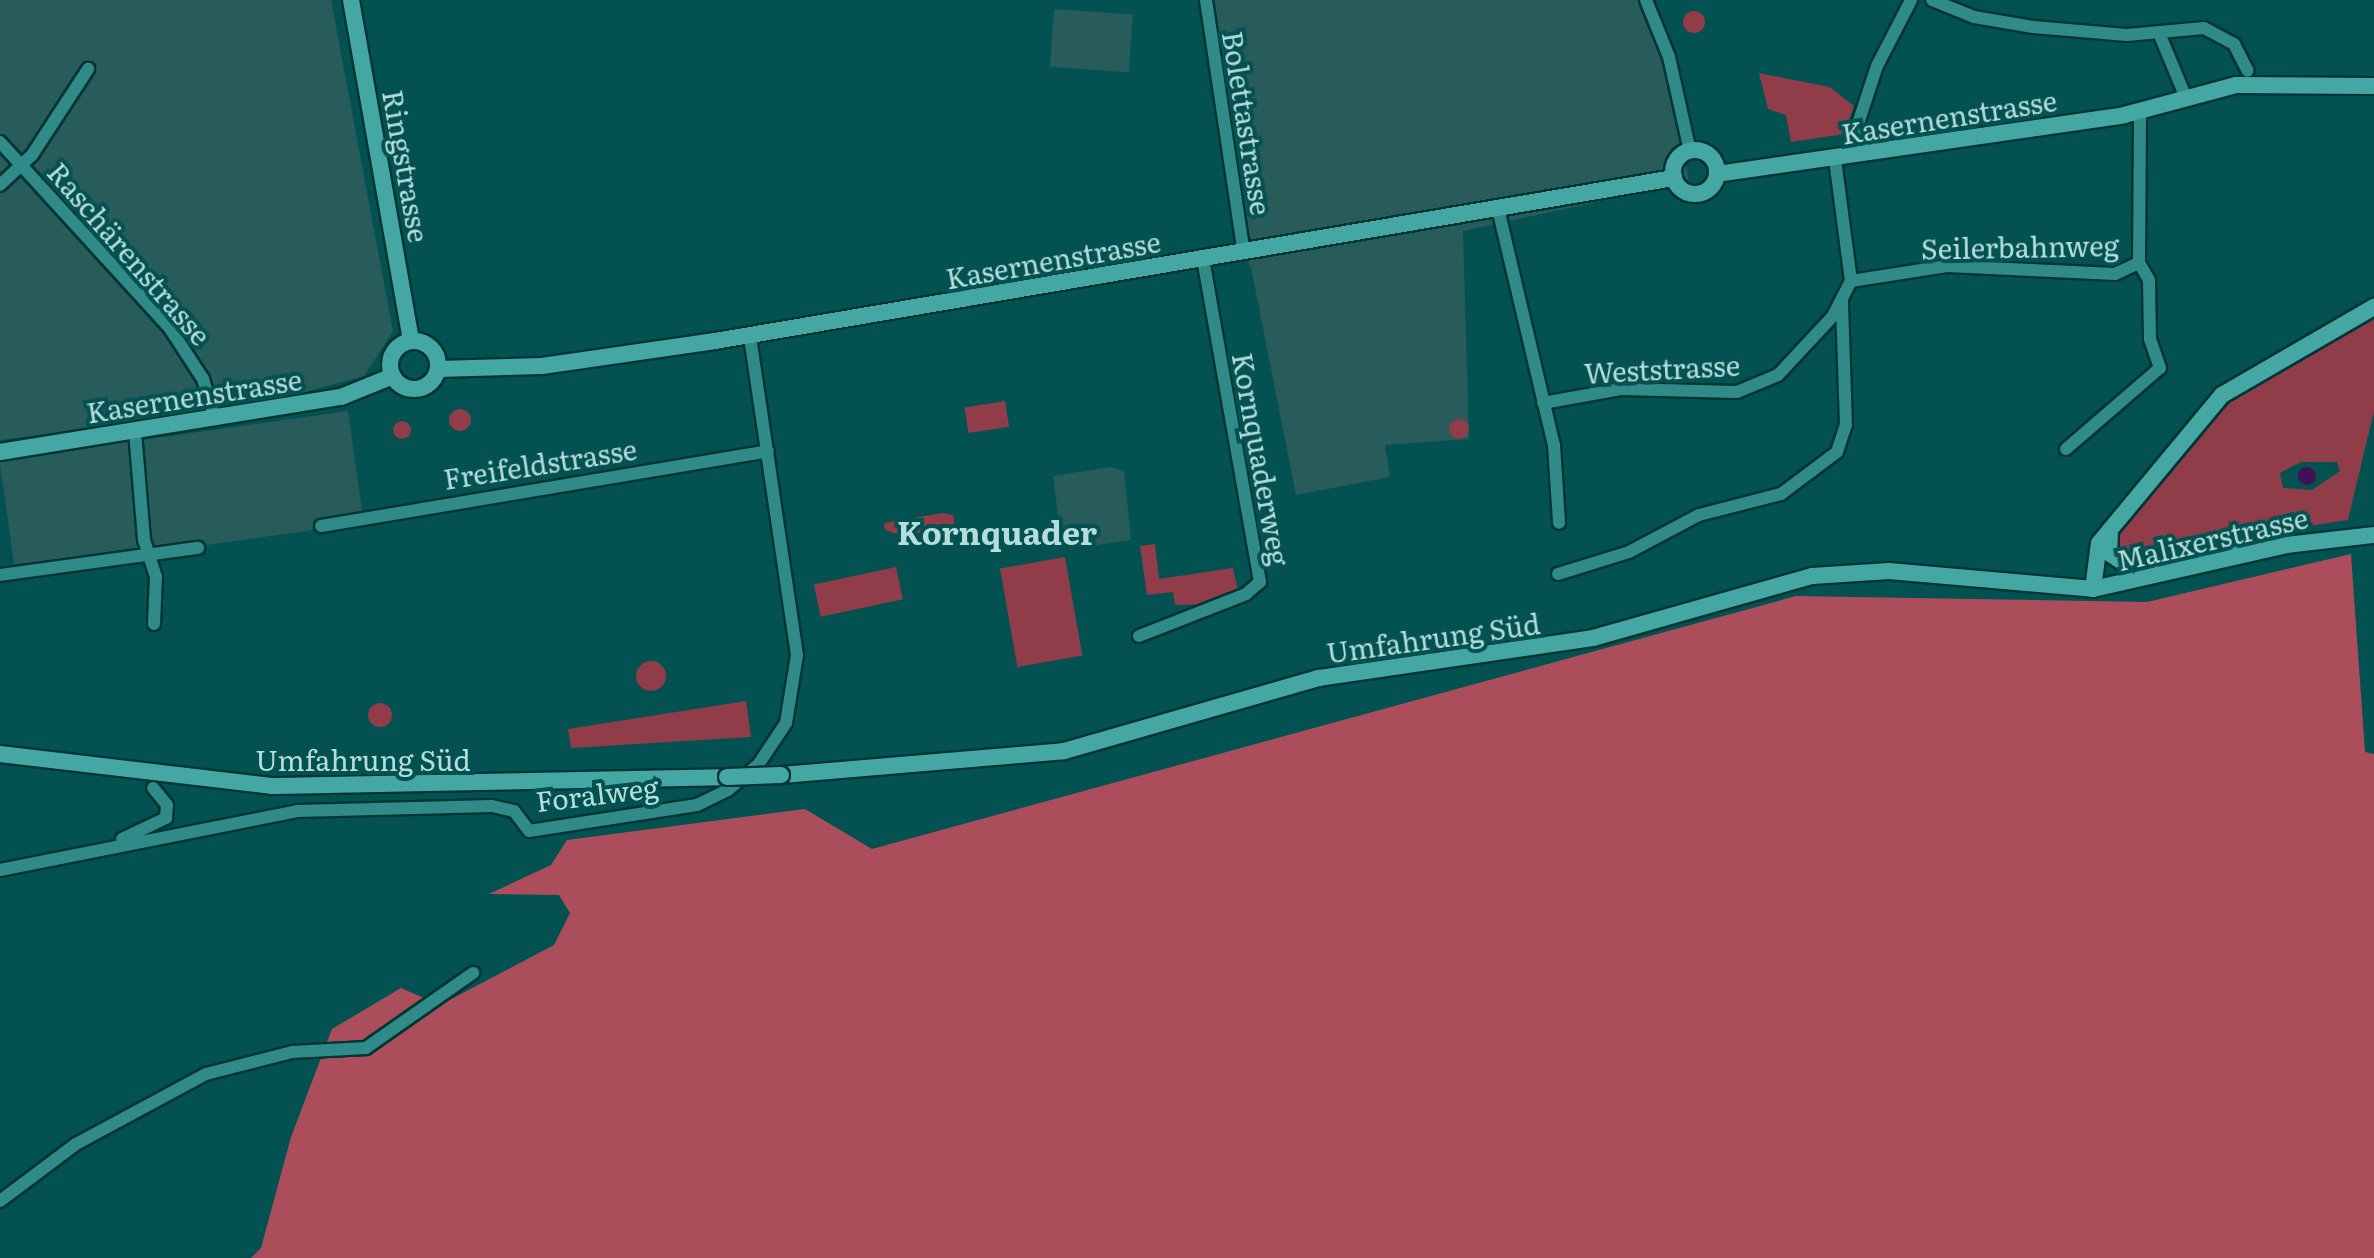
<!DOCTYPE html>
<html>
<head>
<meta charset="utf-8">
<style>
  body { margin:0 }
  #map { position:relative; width:2374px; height:1258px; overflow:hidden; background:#035251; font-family:Literata,serif }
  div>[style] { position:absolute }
  .built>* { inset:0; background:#275c5b; transform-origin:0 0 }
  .green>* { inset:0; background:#903c49; transform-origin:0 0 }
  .round { border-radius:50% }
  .forest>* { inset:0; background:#ac4d5b }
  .water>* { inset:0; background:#421058 }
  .roads { filter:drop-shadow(2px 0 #013534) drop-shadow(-2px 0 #013534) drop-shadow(0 2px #013534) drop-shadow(0 -2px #013534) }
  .minor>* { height:12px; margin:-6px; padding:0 6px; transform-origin:6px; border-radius:6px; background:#2f8a88 }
  .major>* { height:16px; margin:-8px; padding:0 8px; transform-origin:8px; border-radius:8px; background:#45a7a4 }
  .major>.ring { margin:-8px; padding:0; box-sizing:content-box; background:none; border:16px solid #45a7a4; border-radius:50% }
  .bridges { filter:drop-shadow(2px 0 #013534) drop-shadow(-2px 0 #013534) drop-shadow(0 2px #013534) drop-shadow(0 -2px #013534) }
  .major-bridge>* { height:16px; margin:-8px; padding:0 8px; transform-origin:8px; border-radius:8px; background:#45a7a4 }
  span { translate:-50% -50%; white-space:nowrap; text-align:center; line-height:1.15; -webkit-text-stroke:8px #035251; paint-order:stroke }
  .street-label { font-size:28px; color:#b5dddb }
  .quarter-label { font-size:32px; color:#b5dddb; font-weight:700 }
</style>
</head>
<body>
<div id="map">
  <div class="built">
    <div style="clip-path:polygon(0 0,331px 0,393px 331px,364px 376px,241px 409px,0 440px)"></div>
    <div style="clip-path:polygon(1207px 0,1642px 0,1666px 56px,1689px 182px,1463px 231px,1469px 439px,1385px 445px,1390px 477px,1296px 495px,1251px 267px,1234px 235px)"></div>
    <div style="left:1054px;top:9px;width:79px;height:58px;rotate:4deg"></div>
    <div style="left:348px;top:411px;width:113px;height:352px;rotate:82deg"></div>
    <div style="clip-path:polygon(1111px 467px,1124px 471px,1131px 540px,1070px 549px,1062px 544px,1053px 476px)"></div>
  </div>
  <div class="green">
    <div class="round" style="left:1683px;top:11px;width:22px;height:22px"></div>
    <div style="clip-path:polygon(1759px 73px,1830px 87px,1854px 106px,1844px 134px,1791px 142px,1786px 115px,1768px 109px)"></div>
    <div style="clip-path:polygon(evenodd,2374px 307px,2374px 411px,2348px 520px,2111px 556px,2107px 545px,2215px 402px,2374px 307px,2301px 462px,2337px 462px,2340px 471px,2312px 490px,2283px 488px,2280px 473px,2301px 462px)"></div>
    <div style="left:1005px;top:401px;width:26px;height:41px;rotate:81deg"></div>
    <div class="round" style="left:449px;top:409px;width:22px;height:22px"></div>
    <div class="round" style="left:1449px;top:419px;width:20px;height:20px"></div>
    <div class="round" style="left:393px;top:421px;width:18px;height:18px"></div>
    <div style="clip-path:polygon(942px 513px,953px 515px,955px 527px,902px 536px,885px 530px,884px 523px)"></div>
    <div style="clip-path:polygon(1155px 544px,1159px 579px,1233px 568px,1238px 591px,1205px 604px,1175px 605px,1173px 592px,1147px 595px,1140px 546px)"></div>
    <div style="left:1065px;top:557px;width:100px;height:66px;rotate:80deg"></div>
    <div style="left:896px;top:567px;width:33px;height:84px;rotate:78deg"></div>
    <div class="round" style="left:636px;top:661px;width:30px;height:30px"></div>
    <div style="clip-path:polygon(746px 701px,751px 737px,571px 748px,568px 729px)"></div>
    <div class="round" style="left:368px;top:703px;width:24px;height:24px"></div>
  </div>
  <div class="forest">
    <div style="clip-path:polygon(2351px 554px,2365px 752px,2374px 754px,2374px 1258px,251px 1258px,261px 1248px,291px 1137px,332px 1029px,401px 988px,440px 1005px,554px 945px,570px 913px,559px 895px,489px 894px,551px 865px,567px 840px,805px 809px,872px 849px,1796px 596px,2147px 602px)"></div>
  </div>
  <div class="water">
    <div class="round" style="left:2298px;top:467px;width:18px;height:18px"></div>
  </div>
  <div class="roads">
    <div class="minor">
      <div style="left:1206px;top:0;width:256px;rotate:81.5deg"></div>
      <div style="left:1646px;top:0;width:61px;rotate:68deg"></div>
      <div style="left:1669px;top:57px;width:96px;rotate:77.4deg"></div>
      <div style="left:1932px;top:0;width:45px;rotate:22deg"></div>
      <div style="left:1974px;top:17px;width:60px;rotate:9.6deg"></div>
      <div style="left:2033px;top:27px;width:94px;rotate:4.9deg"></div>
      <div style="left:2127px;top:35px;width:77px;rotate:-5.2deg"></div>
      <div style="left:2204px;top:28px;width:34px;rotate:28deg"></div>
      <div style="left:2234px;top:44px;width:30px;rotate:63deg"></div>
      <div style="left:2159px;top:33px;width:70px;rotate:67.4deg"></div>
      <div style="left:0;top:142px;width:251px;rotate:47.6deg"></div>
      <div style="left:169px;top:327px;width:62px;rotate:56.8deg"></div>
      <div style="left:203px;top:379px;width:42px;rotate:73.3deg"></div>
      <div style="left:1847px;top:157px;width:96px;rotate:-71.8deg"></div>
      <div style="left:1877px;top:66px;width:74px;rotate:-62.7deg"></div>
      <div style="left:0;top:185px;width:44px;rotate:-43.2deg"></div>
      <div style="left:32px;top:155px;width:103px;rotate:-56.9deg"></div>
      <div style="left:1499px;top:213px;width:238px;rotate:76.7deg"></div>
      <div style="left:1554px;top:445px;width:78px;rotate:86.3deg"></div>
      <div style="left:1851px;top:281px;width:97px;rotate:-8.9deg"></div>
      <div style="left:1947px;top:266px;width:168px;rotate:2.7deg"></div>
      <div style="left:2115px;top:274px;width:26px;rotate:-25deg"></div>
      <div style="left:1543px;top:403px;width:79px;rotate:-10.2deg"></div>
      <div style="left:1621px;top:389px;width:116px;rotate:1.5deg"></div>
      <div style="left:1737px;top:392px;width:44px;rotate:-22.5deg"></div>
      <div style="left:1778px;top:375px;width:81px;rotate:-47deg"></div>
      <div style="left:1833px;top:316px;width:39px;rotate:-63deg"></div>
      <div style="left:1851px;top:281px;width:123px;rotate:-97.5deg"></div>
      <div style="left:135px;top:432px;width:108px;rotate:85.2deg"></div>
      <div style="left:144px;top:540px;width:38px;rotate:72deg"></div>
      <div style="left:156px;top:576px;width:48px;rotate:92.4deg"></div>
      <div style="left:2066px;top:449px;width:124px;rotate:-40.8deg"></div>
      <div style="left:2160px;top:368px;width:31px;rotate:-109deg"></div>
      <div style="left:2150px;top:339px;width:59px;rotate:-91deg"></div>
      <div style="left:2149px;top:280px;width:20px;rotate:-120deg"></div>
      <div style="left:2139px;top:263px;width:150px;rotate:-89.6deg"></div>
      <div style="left:321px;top:526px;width:453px;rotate:-9.5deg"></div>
      <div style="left:1558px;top:574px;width:74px;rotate:-17.2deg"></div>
      <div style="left:1629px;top:552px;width:79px;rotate:-27.9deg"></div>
      <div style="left:1699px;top:515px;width:85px;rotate:-14.4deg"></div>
      <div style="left:1781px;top:494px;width:70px;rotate:-36.9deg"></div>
      <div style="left:1837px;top:452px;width:28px;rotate:-72deg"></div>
      <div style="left:1846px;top:425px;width:123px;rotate:-91.9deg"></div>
      <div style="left:0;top:575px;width:200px;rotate:-7.8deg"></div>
      <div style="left:1139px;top:636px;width:115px;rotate:-21.4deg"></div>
      <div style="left:1246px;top:594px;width:18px;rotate:-41deg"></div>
      <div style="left:1260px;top:582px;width:327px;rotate:-100deg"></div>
      <div style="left:122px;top:839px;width:49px;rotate:-25.5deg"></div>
      <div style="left:166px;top:818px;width:13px;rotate:-86deg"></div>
      <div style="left:167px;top:805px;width:22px;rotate:-129deg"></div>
      <div style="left:0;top:870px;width:303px;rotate:-11.2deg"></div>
      <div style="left:297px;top:811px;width:195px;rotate:-1.5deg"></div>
      <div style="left:492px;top:806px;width:23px;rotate:13deg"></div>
      <div style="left:514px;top:811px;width:25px;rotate:53deg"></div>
      <div style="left:529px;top:831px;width:170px;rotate:-8.8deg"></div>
      <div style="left:697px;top:805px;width:34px;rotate:-26deg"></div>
      <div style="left:728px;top:790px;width:39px;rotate:-40deg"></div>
      <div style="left:758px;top:765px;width:50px;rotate:-56.3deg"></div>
      <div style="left:786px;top:723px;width:69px;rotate:-80.8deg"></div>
      <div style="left:797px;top:655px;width:323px;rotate:-98.4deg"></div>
      <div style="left:0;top:1201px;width:95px;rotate:-36.9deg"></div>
      <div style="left:76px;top:1144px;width:148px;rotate:-28.3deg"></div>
      <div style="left:206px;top:1074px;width:89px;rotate:-14.3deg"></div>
      <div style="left:292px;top:1052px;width:74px;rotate:-3.1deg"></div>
      <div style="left:366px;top:1048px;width:131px;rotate:-35deg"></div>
    </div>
    <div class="major">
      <div style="left:351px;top:0;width:346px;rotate:80deg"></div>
      <div class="ring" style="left:1673px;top:150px;width:28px;height:28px"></div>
      <div style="left:1717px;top:174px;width:411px;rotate:-8.2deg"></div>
      <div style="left:2124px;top:115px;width:116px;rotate:-15deg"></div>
      <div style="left:2236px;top:85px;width:138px;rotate:0.4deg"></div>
      <div class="ring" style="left:390px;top:341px;width:32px;height:32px"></div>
      <div style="left:438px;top:369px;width:104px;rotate:-1.7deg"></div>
      <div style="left:542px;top:366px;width:175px;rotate:-8.2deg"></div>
      <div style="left:715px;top:341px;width:973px;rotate:-9.65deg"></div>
      <div style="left:0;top:452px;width:345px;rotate:-9.2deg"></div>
      <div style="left:341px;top:397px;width:56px;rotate:-22deg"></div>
      <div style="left:2110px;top:530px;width:23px;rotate:92deg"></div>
      <div style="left:2109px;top:553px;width:18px;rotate:34deg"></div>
      <div style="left:2124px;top:563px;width:110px;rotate:-5.8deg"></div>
      <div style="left:2093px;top:589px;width:46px;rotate:-82.6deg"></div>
      <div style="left:2099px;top:543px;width:192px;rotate:-50.3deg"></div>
      <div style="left:2222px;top:395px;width:176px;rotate:-30.1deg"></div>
      <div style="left:0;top:754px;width:273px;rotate:6.7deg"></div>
      <div style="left:271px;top:786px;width:456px;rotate:-1.1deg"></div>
      <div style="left:781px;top:775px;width:284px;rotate:-4.8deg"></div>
      <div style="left:1064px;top:751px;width:265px;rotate:-16deg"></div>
      <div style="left:1319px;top:678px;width:277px;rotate:-8.3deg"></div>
      <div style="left:1593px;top:638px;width:228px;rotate:-15.8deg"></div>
      <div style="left:1812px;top:576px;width:77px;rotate:-3.7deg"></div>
      <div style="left:1889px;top:571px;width:205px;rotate:5deg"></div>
      <div style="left:2093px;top:589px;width:198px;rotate:-12.8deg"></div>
      <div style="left:2286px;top:545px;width:89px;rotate:-6.5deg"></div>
    </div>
  </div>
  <div class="bridges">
    <div class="major-bridge">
      <div style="left:727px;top:777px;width:54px;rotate:-2.1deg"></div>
    </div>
  </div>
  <div class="street-label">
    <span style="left:1949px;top:116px;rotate:-9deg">Kasernenstrasse</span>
    <span style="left:1248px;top:123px;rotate:81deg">Bolettastrasse</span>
    <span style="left:407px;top:166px;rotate:80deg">Ringstrasse</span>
    <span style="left:2020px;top:246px;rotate:-1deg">Seilerbahnweg</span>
    <span style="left:130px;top:253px;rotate:49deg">Raschärenstrasse</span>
    <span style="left:1053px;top:259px;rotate:-10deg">Kasernenstrasse</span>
    <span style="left:1662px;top:368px;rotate:-3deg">Weststrasse</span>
    <span style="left:194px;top:395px;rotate:-9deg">Kasernenstrasse</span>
    <span style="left:1262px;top:459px;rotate:80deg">Kornquaderweg</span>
    <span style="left:540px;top:463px;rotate:-9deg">Freifeldstrasse</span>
    <span style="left:2212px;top:538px;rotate:-13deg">Malixerstrasse</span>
    <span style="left:1433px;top:637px;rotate:-8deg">Umfahrung Süd</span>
    <span style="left:363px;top:759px">Umfahrung Süd</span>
    <span style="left:597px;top:793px;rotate:-7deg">Foralweg</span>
  </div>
  <div class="quarter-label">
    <span style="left:997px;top:531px">Kornquader</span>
  </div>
</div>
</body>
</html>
